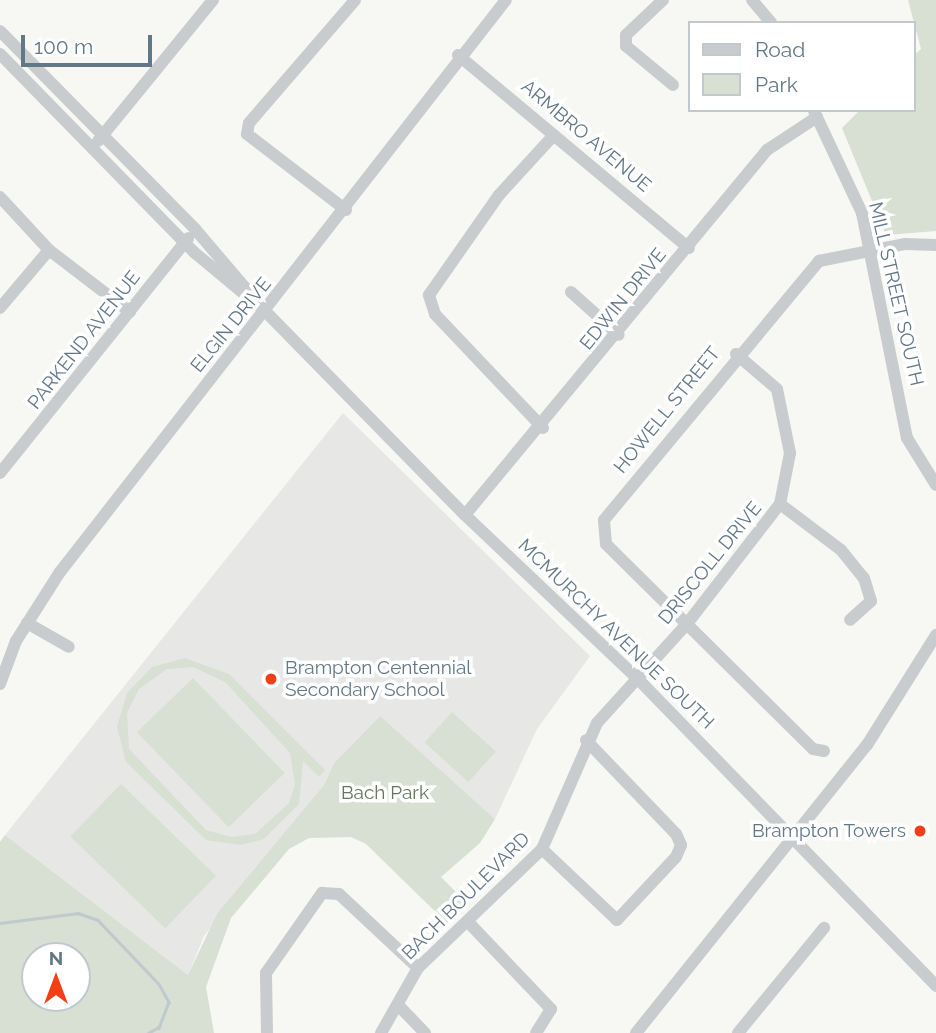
<!DOCTYPE html>
<html>
<head>
<meta charset="utf-8">
<style>
  body { margin:0 }
  #map { position:relative; width:936px; height:1033px; overflow:hidden; background:#f7f7f3; font-family:Raleway,sans-serif }
  div>[style] { position:absolute }
  .built>* { inset:0; background:#e7e8e6 }
  .green>* { inset:0; background:#d8dfd3; transform-origin:0 0 }
  .stream>* { height:2.5px; margin:-1.25px; padding:0 1.25px; transform-origin:1.25px; border-radius:1.25px; background:#bdcace }
  .minor>* { height:12px; margin:-6px; padding:0 6px; transform-origin:6px; border-radius:6px; background:#c9cccf }
  .dots>* { width:19px; height:19px; translate:-50% -50%; box-sizing:border-box; border:4px solid #fff; border-radius:50% }
  span { translate:-50% -50%; white-space:nowrap; text-align:center; line-height:1.15; -webkit-text-stroke:7px #fff; paint-order:stroke }
  .street-label { font-size:19px; color:#637887 }
  .poi-label { font-size:19px; color:#637887 }
  .left { translate:0 -50%; text-align:left }
  .right { translate:-100% -50%; text-align:right }
  .park-label { font-size:19px; color:#65785e }
  .legend { position:absolute; left:688px; top:21px; width:228px; height:91px; box-sizing:border-box; background:#fff; border:2px solid #c1c9cf; margin:0; padding:9px 12px; list-style:none; font-size:21px; color:#637887 }
  .legend li { display:flex; align-items:center; gap:14px; height:35px }
  .legend b { width:35px; border:2px solid #c1c9cf }
  .north { position:absolute; left:21px; top:942px; width:70px; height:70px; box-sizing:border-box; background:#fff; border:2px solid #c1c9cf; border-radius:50%; rotate:0deg; font-size:19px; font-weight:700; line-height:28px; text-align:center; color:#637887 }
  .north::after { content:''; display:block; margin:auto; width:24px; height:32px; background:#f43f16; clip-path:polygon(50% 0,100% 100%,50% 72%,0 100%) }
  .scale { position:absolute; left:21px; top:35px; width:131px; height:32px; box-sizing:border-box; border:4px solid #637887; border-top:0; padding-left:9px; font-size:21px; line-height:24px; white-space:nowrap; color:#637887; -webkit-text-stroke:5px #fff; paint-order:stroke }
</style>
</head>
<body>
<div id="map">
  <div class="built">
    <div style="clip-path:polygon(343px 413px,590px 656px,537px 729px,495px 819px,379px 717px,334px 763px,324px 785px,204px 936px,188px 975px,5px 835px)"></div>
  </div>
  <div class="green">
    <div style="clip-path:polygon(908px 0,936px 0,936px 231px,886px 235px,842px 128px,860px 110px,913px 110px,913px 56px,921px 49px)"></div>
    <div style="clip-path:polygon(evenodd,185px 658px,229px 674px,325px 770px,319px 777px,303px 761px,299px 804px,264px 839px,241px 845px,206px 840px,126px 762px,117px 727px,127px 693px,152px 667px,185px 658px,193px 667px,225px 682px,290px 753px,295px 784px,289px 803px,255px 834px,231px 837px,206px 830px,129px 749px,127px 713px,139px 689px,167px 669px,193px 667px)"></div>
    <div style="left:193px;top:678px;width:132px;height:78px;rotate:46deg"></div>
    <div style="left:452px;top:712px;width:59px;height:41px;rotate:42deg"></div>
    <div style="clip-path:polygon(evenodd,380px 716px,495px 819px,480px 843px,441px 877px,468px 904px,447px 923px,366px 844px,351px 837px,309px 838px,289px 849px,231px 918px,206px 987px,214px 1033px,0 1033px,0 842px,5px 835px,188px 975px,217px 914px,324px 785px,334px 763px,380px 716px,35px 956px,77px 956px,77px 998px,35px 998px,35px 956px)"></div>
    <div style="left:121px;top:784px;width:132px;height:73px;rotate:44deg"></div>
  </div>
  <div class="stream">
    <div style="left:0;top:923px;width:79px;rotate:-7.3deg"></div>
    <div style="left:78px;top:913px;width:21px;rotate:19deg"></div>
    <div style="left:98px;top:920px;width:88px;rotate:46.4deg"></div>
    <div style="left:159px;top:984px;width:21px;rotate:61deg"></div>
    <div style="left:169px;top:1002px;width:28px;rotate:111deg"></div>
    <div style="left:148px;top:1033px;width:13px;rotate:-29deg"></div>
  </div>
  <div class="minor">
    <div style="left:663px;top:0;width:51px;rotate:136.6deg"></div>
    <div style="left:626px;top:35px;width:11px;rotate:90deg"></div>
    <div style="left:626px;top:46px;width:61px;rotate:39.7deg"></div>
    <div style="left:752px;top:0;width:30px;rotate:50deg"></div>
    <div style="left:0;top:31px;width:278px;rotate:45.4deg"></div>
    <div style="left:195px;top:229px;width:109px;rotate:49.5deg"></div>
    <div style="left:0;top:54px;width:279px;rotate:45.6deg"></div>
    <div style="left:195px;top:253px;width:92px;rotate:39.7deg"></div>
    <div style="left:266px;top:312px;width:284px;rotate:45.6deg"></div>
    <div style="left:465px;top:515px;width:236px;rotate:43.5deg"></div>
    <div style="left:636px;top:677px;width:431px;rotate:45.8deg"></div>
    <div style="left:458px;top:55px;width:301px;rotate:39.9deg"></div>
    <div style="left:814px;top:111px;width:113px;rotate:64.8deg"></div>
    <div style="left:862px;top:213px;width:229px;rotate:78.7deg"></div>
    <div style="left:907px;top:438px;width:55px;rotate:58.3deg"></div>
    <div style="left:98px;top:141px;width:182px;rotate:-50.8deg"></div>
    <div style="left:0;top:197px;width:72px;rotate:47.2deg"></div>
    <div style="left:49px;top:250px;width:102px;rotate:37.4deg"></div>
    <div style="left:346px;top:210px;width:125px;rotate:-142.5deg"></div>
    <div style="left:247px;top:134px;width:11px;rotate:-80deg"></div>
    <div style="left:249px;top:123px;width:162px;rotate:-49.2deg"></div>
    <div style="left:571px;top:292px;width:64px;rotate:41.9deg"></div>
    <div style="left:0;top:308px;width:76px;rotate:-49.8deg"></div>
    <div style="left:543px;top:428px;width:157px;rotate:-133.5deg"></div>
    <div style="left:435px;top:314px;width:20px;rotate:-108deg"></div>
    <div style="left:429px;top:295px;width:122px;rotate:-55deg"></div>
    <div style="left:499px;top:195px;width:81px;rotate:-47.5deg"></div>
    <div style="left:0;top:473px;width:301px;rotate:-51.3deg"></div>
    <div style="left:780px;top:504px;width:76px;rotate:37deg"></div>
    <div style="left:841px;top:550px;width:36px;rotate:51deg"></div>
    <div style="left:864px;top:578px;width:24px;rotate:73deg"></div>
    <div style="left:871px;top:601px;width:28px;rotate:138deg"></div>
    <div style="left:465px;top:515px;width:474px;rotate:-50.4deg"></div>
    <div style="left:767px;top:150px;width:60px;rotate:-33.4deg"></div>
    <div style="left:27px;top:623px;width:48px;rotate:29.7deg"></div>
    <div style="left:0;top:684px;width:46px;rotate:-69.6deg"></div>
    <div style="left:16px;top:641px;width:82px;rotate:-57.5deg"></div>
    <div style="left:60px;top:572px;width:725px;rotate:-52.06deg"></div>
    <div style="left:824px;top:751px;width:11px;rotate:-170deg"></div>
    <div style="left:813px;top:749px;width:291px;rotate:-135.3deg"></div>
    <div style="left:606px;top:544px;width:24px;rotate:-95deg"></div>
    <div style="left:604px;top:520px;width:337px;rotate:-50.3deg"></div>
    <div style="left:819px;top:261px;width:88px;rotate:-11.2deg"></div>
    <div style="left:905px;top:244px;width:31px;rotate:2deg"></div>
    <div style="left:542px;top:849px;width:103px;rotate:43.4deg"></div>
    <div style="left:617px;top:920px;width:86px;rotate:-46.9deg"></div>
    <div style="left:676px;top:857px;width:13px;rotate:-67deg"></div>
    <div style="left:681px;top:845px;width:12px;rotate:-114deg"></div>
    <div style="left:676px;top:834px;width:130px;rotate:-133.8deg"></div>
    <div style="left:469px;top:923px;width:119px;rotate:46.4deg"></div>
    <div style="left:551px;top:1009px;width:28px;rotate:122deg"></div>
    <div style="left:398px;top:1005px;width:39px;rotate:46deg"></div>
    <div style="left:267px;top:1033px;width:60px;rotate:-91deg"></div>
    <div style="left:266px;top:973px;width:98px;rotate:-55deg"></div>
    <div style="left:322px;top:893px;width:17px;rotate:3deg"></div>
    <div style="left:339px;top:894px;width:108px;rotate:43.1deg"></div>
    <div style="left:381px;top:1033px;width:75px;rotate:-60.4deg"></div>
    <div style="left:418px;top:968px;width:172px;rotate:-43.8deg"></div>
    <div style="left:542px;top:849px;width:137px;rotate:-66.4deg"></div>
    <div style="left:597px;top:723px;width:132px;rotate:-47.8deg"></div>
    <div style="left:686px;top:625px;width:153px;rotate:-52.2deg"></div>
    <div style="left:780px;top:504px;width:52px;rotate:-78.9deg"></div>
    <div style="left:790px;top:453px;width:65px;rotate:-101.5deg"></div>
    <div style="left:777px;top:389px;width:54px;rotate:-139.5deg"></div>
    <div style="left:636px;top:1033px;width:369px;rotate:-51.3deg"></div>
    <div style="left:867px;top:745px;width:130px;rotate:-57.9deg"></div>
    <div style="left:738px;top:1033px;width:136px;rotate:-50.7deg"></div>
  </div>
  <div class="dots">
    <div style="left:271px;top:679px;background:#f43f16"></div>
    <div style="left:920px;top:831px;background:#f43f16"></div>
  </div>
  <div class="street-label">
    <span style="left:586px;top:136px;rotate:40deg">ARMBRO AVENUE</span>
    <span style="left:896px;top:294px;rotate:77deg">MILL STREET SOUTH</span>
    <span style="left:623px;top:299px;rotate:-51deg">EDWIN DRIVE</span>
    <span style="left:231px;top:325px;rotate:-51deg">ELGIN DRIVE</span>
    <span style="left:84px;top:340px;rotate:-52deg">PARKEND AVENUE</span>
    <span style="left:667px;top:410px;rotate:-51deg">HOWELL STREET</span>
    <span style="left:710px;top:563px;rotate:-51deg">DRISCOLL DRIVE</span>
    <span style="left:616px;top:634px;rotate:44deg">MCMURCHY AVENUE SOUTH</span>
    <span style="left:466px;top:896px;rotate:-45deg">BACH BOULEVARD</span>
  </div>
  <div class="poi-label">
    <span class="left" style="left:285px;top:679px">Brampton Centennial<br>Secondary School</span>
    <span class="right" style="left:906px;top:831px">Brampton Towers</span>
  </div>
  <div class="park-label">
    <span style="left:385px;top:793px">Bach Park</span>
  </div>
  <ul class="legend">
  <li><b style="height:9px;background:#c9cccf"></b>Road</li>
  <li><b style="height:19px;background:#d8dfd3"></b>Park</li>
  </ul>
  <div class="north">N</div>
  <div class="scale">100 m</div>
</div>
</body>
</html>
